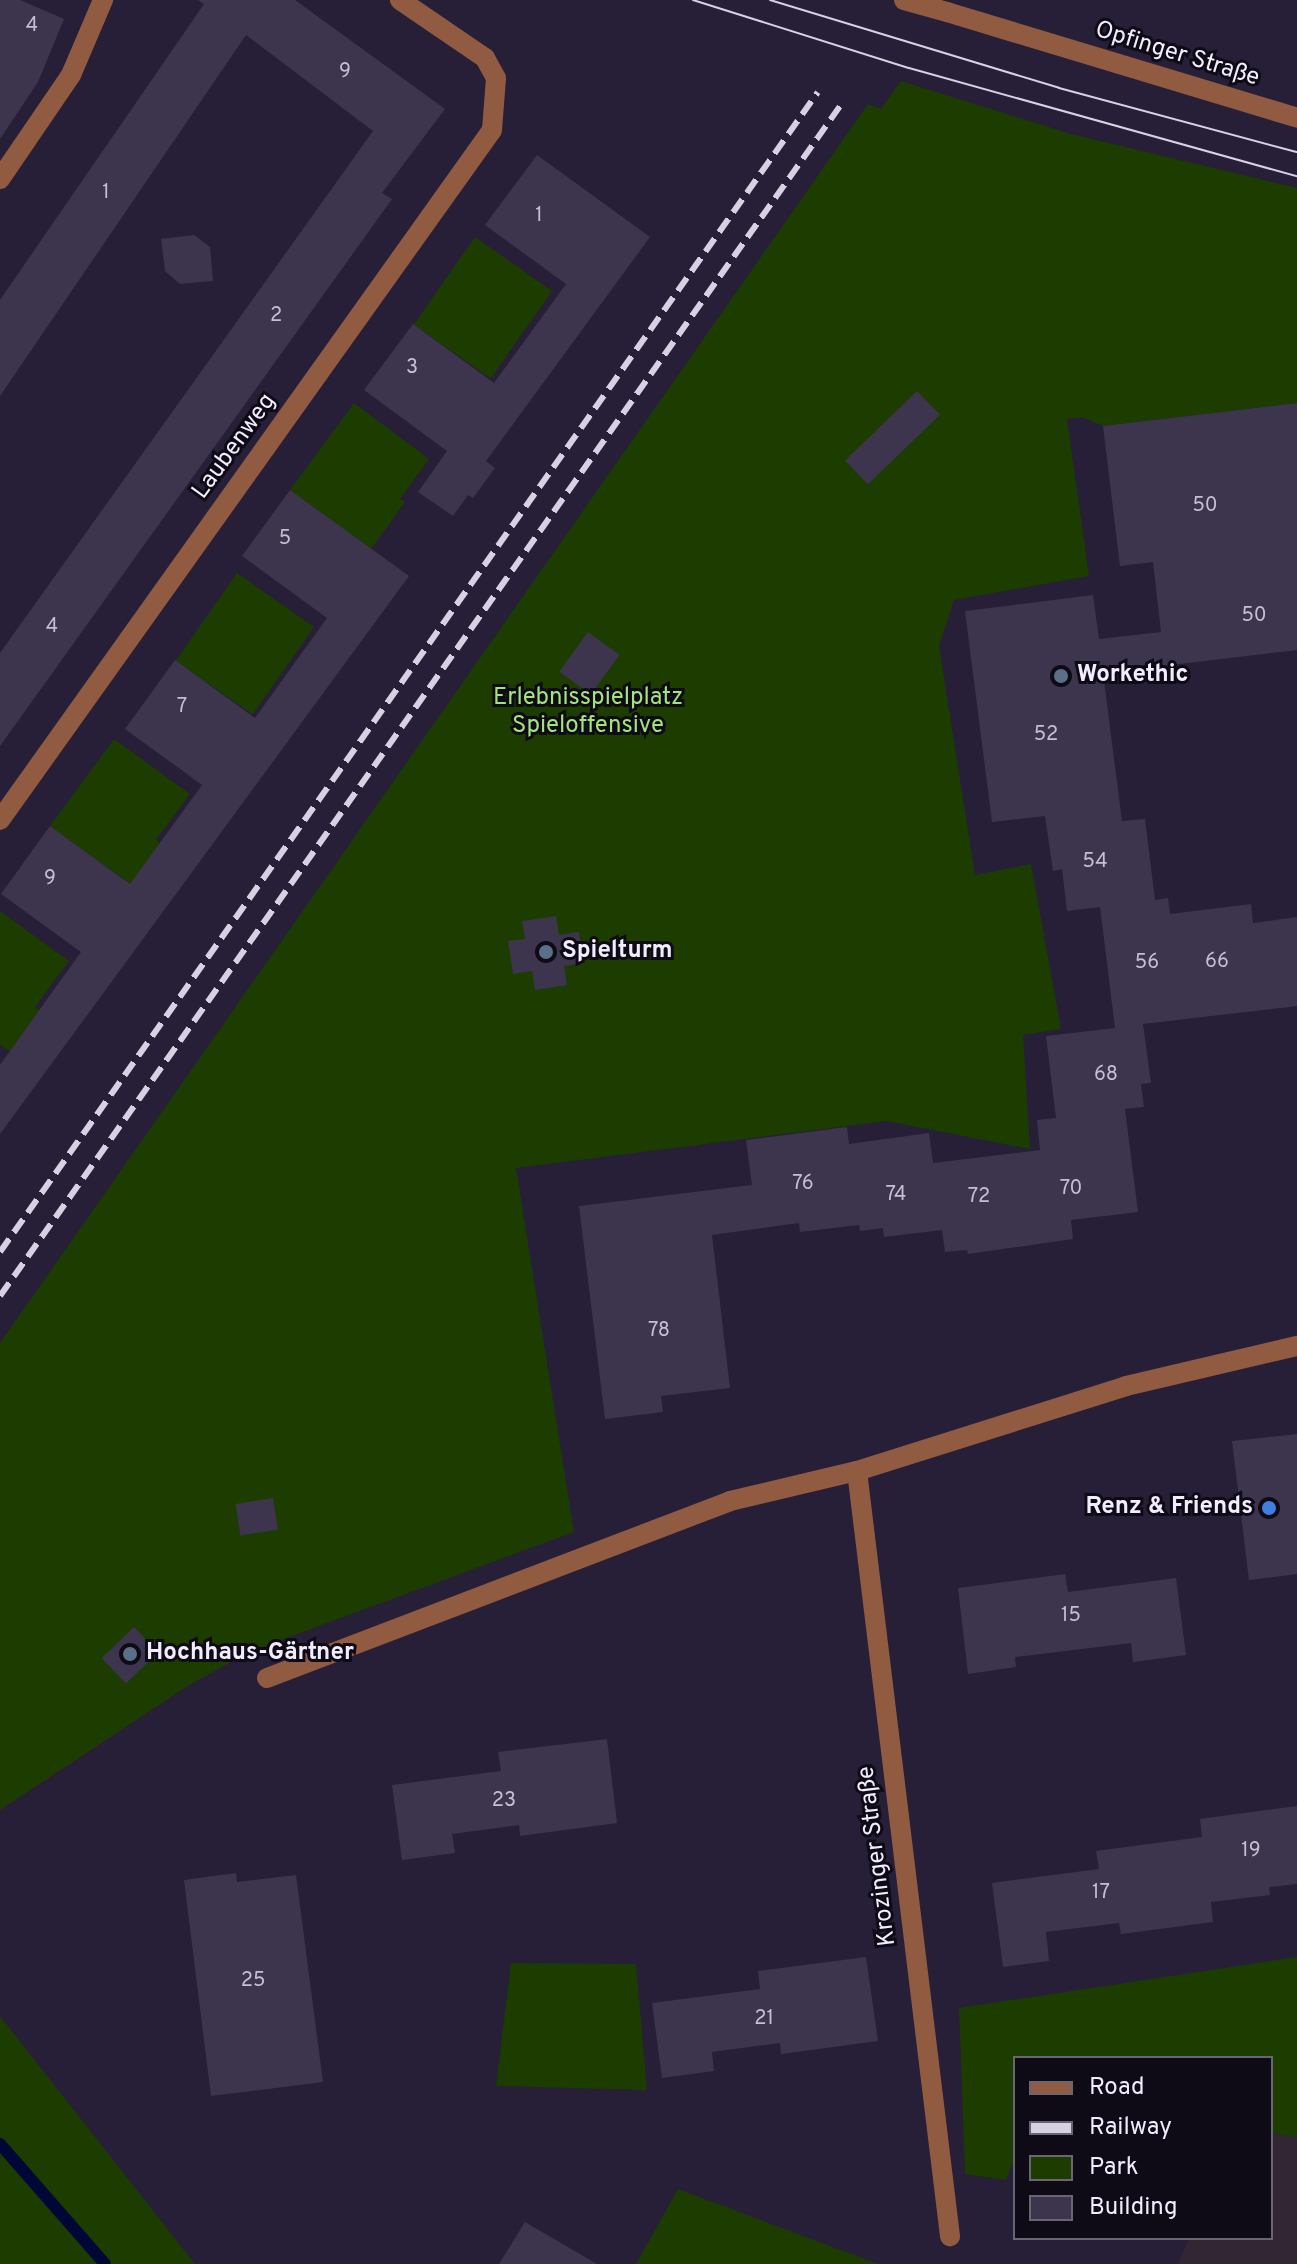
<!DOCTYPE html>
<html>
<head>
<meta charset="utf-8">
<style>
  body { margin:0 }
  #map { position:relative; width:1297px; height:2264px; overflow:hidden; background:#271f37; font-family:Overpass,sans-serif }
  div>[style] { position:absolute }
  .education>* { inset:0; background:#332634 }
  .green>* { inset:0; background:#1c3c00; transform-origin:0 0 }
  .stream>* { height:12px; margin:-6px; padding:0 6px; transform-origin:6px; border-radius:6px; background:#000636 }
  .building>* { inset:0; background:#3d344e; transform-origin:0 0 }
  .minor>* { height:20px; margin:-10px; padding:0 10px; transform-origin:10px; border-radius:10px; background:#905b40 }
  .tertiary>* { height:20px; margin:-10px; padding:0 10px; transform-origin:10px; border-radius:10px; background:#905b40 }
  .tram>* { height:2px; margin:-1px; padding:0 1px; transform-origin:1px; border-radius:1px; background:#d6d1e3 }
  .rail>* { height:6px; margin-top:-3px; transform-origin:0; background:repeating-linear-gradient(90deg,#d6d1e3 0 16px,transparent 0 24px) }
  .tertiary-bridge>* { height:20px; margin:-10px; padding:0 10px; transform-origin:10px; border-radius:10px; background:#905b40 }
  .dots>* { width:22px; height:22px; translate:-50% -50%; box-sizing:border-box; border:4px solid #0f0b16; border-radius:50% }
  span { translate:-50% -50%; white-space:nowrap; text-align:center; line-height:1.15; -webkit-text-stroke:6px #0f0b16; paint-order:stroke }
  .number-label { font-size:20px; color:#c5bfd2 }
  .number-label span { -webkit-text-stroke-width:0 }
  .street-label { font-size:24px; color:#f2edfe }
  .poi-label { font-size:24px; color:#f2edfe; font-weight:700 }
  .left { translate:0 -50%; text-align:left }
  .right { translate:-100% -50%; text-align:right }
  .park-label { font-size:24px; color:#a3e37b }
  .legend { position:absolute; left:1013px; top:2056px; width:260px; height:184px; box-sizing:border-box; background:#0f0b16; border:2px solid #6a6573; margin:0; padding:10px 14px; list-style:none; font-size:24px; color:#f2edfe }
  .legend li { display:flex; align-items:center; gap:16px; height:40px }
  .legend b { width:40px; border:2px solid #6a6573 }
</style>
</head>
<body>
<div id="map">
  <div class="education">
    <div style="clip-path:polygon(1271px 2133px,1297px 2137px,1297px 2264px,1178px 2264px,1189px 2238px,1271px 2238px)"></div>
  </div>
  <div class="green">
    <div style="clip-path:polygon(901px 81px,1071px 134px,1297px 188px,1297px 403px,1103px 426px,1082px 417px,1067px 419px,1089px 576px,954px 600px,939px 646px,975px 875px,1031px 864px,1061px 1029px,1023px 1035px,1030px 1149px,887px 1121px,516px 1168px,574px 1532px,251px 1651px,191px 1684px,0 1810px,0 1343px,868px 104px,881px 109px)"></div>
    <div style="left:475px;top:237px;width:94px;height:107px;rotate:35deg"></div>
    <div style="clip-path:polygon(354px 403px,429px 459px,400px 499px,405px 502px,371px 549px,290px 490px)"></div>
    <div style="left:237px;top:573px;width:94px;height:107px;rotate:35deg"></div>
    <div style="clip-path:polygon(114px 739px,190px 794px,156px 840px,161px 844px,132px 885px,50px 826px)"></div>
    <div style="clip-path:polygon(0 911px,69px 961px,35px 1007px,41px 1011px,11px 1052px,0 1045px)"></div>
    <div style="clip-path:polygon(1297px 1957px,1297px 2137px,1271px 2133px,1271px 2058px,1015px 2058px,1015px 2158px,1006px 2180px,965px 2174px,959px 2008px)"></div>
    <div style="clip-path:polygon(511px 1963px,636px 1964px,647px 2090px,496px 2086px)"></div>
    <div style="clip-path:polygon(0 2016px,195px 2264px,0 2264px)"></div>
    <div style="clip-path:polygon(678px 2189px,878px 2264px,636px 2264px)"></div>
  </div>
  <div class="stream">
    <div style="left:0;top:2144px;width:159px;rotate:48.8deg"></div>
  </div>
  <div class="building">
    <div style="clip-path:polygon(0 0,20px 0,64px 19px,38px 82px,0 139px)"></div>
    <div style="clip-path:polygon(198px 0,295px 0,445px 109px,382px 193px,392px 199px,0 746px,0 653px,373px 131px,246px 35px,0 396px,0 300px,204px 4px)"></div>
    <div style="clip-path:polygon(537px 155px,650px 237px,486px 461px,495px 468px,473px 498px,468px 495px,453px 516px,418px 492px,447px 451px,364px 390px,413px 324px,494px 383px,566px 284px,485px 225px)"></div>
    <div style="clip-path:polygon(194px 235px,210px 247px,213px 281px,180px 284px,165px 271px,161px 239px)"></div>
    <div style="left:917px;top:391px;width:33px;height:100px;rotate:46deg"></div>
    <div style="clip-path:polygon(1297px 403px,1297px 650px,1103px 673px,1122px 821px,1145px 819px,1155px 900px,1168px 898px,1170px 914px,1251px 904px,1253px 923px,1297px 917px,1297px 1006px,1143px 1024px,1151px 1083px,1141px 1084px,1144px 1107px,1125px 1109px,1138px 1212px,1071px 1220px,1073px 1239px,968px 1254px,967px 1250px,945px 1252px,942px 1230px,884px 1237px,883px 1228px,860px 1231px,859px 1225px,800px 1232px,799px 1223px,712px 1235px,730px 1388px,661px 1396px,663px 1412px,605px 1419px,579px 1206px,752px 1185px,746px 1140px,847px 1127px,849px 1144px,929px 1133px,933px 1163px,1040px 1150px,1037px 1120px,1056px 1118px,1046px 1036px,1115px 1028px,1100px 907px,1067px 911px,1062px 869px,1053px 871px,1045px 816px,992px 822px,965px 611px,1093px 595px,1099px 639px,1161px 632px,1153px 562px,1120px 566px,1103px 426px)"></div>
    <div style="clip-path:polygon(290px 490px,409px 576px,0 1134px,0 1065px,81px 952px,1px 894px,50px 826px,130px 884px,202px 785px,125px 729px,175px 660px,255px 718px,327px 618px,242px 556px)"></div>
    <div style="left:588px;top:632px;width:39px;height:49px;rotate:36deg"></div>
    <div style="clip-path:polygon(556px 916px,559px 935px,579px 932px,583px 963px,564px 966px,567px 985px,535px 990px,532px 971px,513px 974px,508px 941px,525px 939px,522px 921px)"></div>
    <div style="clip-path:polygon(1297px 1434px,1297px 1574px,1249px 1580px,1232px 1441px)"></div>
    <div style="left:273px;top:1498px;width:32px;height:38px;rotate:81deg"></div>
    <div style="clip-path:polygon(1065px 1574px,1068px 1592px,1176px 1578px,1186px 1655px,1133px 1662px,1131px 1643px,1015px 1657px,1016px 1667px,968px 1674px,958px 1588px)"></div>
    <div style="left:134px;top:1627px;width:35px;height:45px;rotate:46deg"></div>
    <div style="clip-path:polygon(607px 1739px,617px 1823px,520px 1836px,519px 1825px,452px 1834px,455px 1853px,402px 1860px,392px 1785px,501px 1771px,498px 1752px)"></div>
    <div style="clip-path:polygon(1297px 1806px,1297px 1884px,1269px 1887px,1270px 1895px,1211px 1902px,1213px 1922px,1121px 1934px,1119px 1923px,1046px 1932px,1049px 1961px,1003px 1967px,992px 1883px,1099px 1869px,1096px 1851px,1202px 1837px,1200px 1819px)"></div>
    <div style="clip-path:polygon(236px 1873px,237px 1882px,296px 1875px,323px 2082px,211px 2096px,184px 1880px)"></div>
    <div style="clip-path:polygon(866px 1957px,878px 2041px,781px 2054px,780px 2043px,712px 2052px,714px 2071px,662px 2078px,652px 2003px,760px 1989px,758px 1971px)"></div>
    <div style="clip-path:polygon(525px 2222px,597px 2264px,499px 2264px)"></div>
  </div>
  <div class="minor">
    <div style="left:0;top:179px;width:126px;rotate:-55.7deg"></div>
    <div style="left:71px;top:75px;width:82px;rotate:-66.9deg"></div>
    <div style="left:0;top:820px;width:847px;rotate:-54.51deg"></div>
    <div style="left:492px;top:130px;width:52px;rotate:-85.6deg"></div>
    <div style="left:496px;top:78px;width:23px;rotate:-119deg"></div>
    <div style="left:485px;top:58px;width:103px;rotate:-145.7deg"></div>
    <div style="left:857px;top:1471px;width:771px;rotate:83.07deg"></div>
    <div style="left:267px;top:1678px;width:496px;rotate:-20.9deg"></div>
    <div style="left:730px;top:1501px;width:130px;rotate:-13.3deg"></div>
    <div style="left:857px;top:1471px;width:282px;rotate:-17.5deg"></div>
    <div style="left:1126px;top:1386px;width:176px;rotate:-13.2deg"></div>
  </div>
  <div class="tertiary">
    <div style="left:947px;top:12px;width:366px;rotate:16.8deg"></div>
  </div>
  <div class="tram">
    <div style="left:693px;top:0;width:226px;rotate:17.5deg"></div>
    <div style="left:909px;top:68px;width:403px;rotate:15.6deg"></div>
    <div style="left:770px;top:0;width:302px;rotate:16.9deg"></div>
    <div style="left:1059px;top:88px;width:246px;rotate:15.1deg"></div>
  </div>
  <div class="rail">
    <div style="left:0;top:1252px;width:1419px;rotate:-54.81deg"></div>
    <div style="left:0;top:1296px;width:1462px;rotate:-54.78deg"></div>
  </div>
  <div class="tertiary-bridge">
    <div style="left:904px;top:0;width:45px;rotate:15.6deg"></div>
  </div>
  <div class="dots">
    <div style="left:1061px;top:676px;background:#5c6f8a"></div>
    <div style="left:546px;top:952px;background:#5c6f8a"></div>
    <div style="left:1269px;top:1508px;background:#3f7fe0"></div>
    <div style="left:130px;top:1654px;background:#5c6f8a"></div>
  </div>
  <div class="number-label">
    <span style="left:32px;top:26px">4</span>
    <span style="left:345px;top:72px">9</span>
    <span style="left:106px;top:193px">1</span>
    <span style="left:539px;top:216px">1</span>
    <span style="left:276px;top:316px">2</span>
    <span style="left:412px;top:368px">3</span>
    <span style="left:1205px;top:506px">50</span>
    <span style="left:285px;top:539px">5</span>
    <span style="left:1254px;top:616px">50</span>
    <span style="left:52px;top:627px">4</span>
    <span style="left:182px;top:707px">7</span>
    <span style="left:1046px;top:735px">52</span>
    <span style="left:1095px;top:862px">54</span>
    <span style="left:50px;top:879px">9</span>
    <span style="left:1217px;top:962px">66</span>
    <span style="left:1147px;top:963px">56</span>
    <span style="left:1106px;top:1075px">68</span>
    <span style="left:803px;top:1184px">76</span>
    <span style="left:1071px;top:1189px">70</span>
    <span style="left:896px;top:1195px">74</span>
    <span style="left:979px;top:1197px">72</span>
    <span style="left:659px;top:1331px">78</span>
    <span style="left:1071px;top:1616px">15</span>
    <span style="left:504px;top:1801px">23</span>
    <span style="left:1251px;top:1851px">19</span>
    <span style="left:1101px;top:1893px">17</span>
    <span style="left:253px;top:1981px">25</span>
    <span style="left:764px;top:2019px">21</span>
  </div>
  <div class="street-label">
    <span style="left:1177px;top:55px;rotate:17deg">Opfinger Straße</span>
    <span style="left:235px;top:447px;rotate:-54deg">Laubenweg</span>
    <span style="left:878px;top:1856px;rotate:-97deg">Krozinger Straße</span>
  </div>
  <div class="poi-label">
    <span class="left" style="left:1077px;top:676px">Workethic</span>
    <span class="left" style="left:562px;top:952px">Spielturm</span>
    <span class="right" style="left:1253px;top:1508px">Renz &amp; Friends</span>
    <span class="left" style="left:146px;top:1654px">Hochhaus-Gärtner</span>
  </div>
  <div class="park-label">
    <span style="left:588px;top:713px">Erlebnisspielplatz<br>Spieloffensive</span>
  </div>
  <ul class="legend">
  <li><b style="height:10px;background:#905b40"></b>Road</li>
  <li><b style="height:10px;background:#d6d1e3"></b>Railway</li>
  <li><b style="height:22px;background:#1c3c00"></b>Park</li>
  <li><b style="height:22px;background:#3d344e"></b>Building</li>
  </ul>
</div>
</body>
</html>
